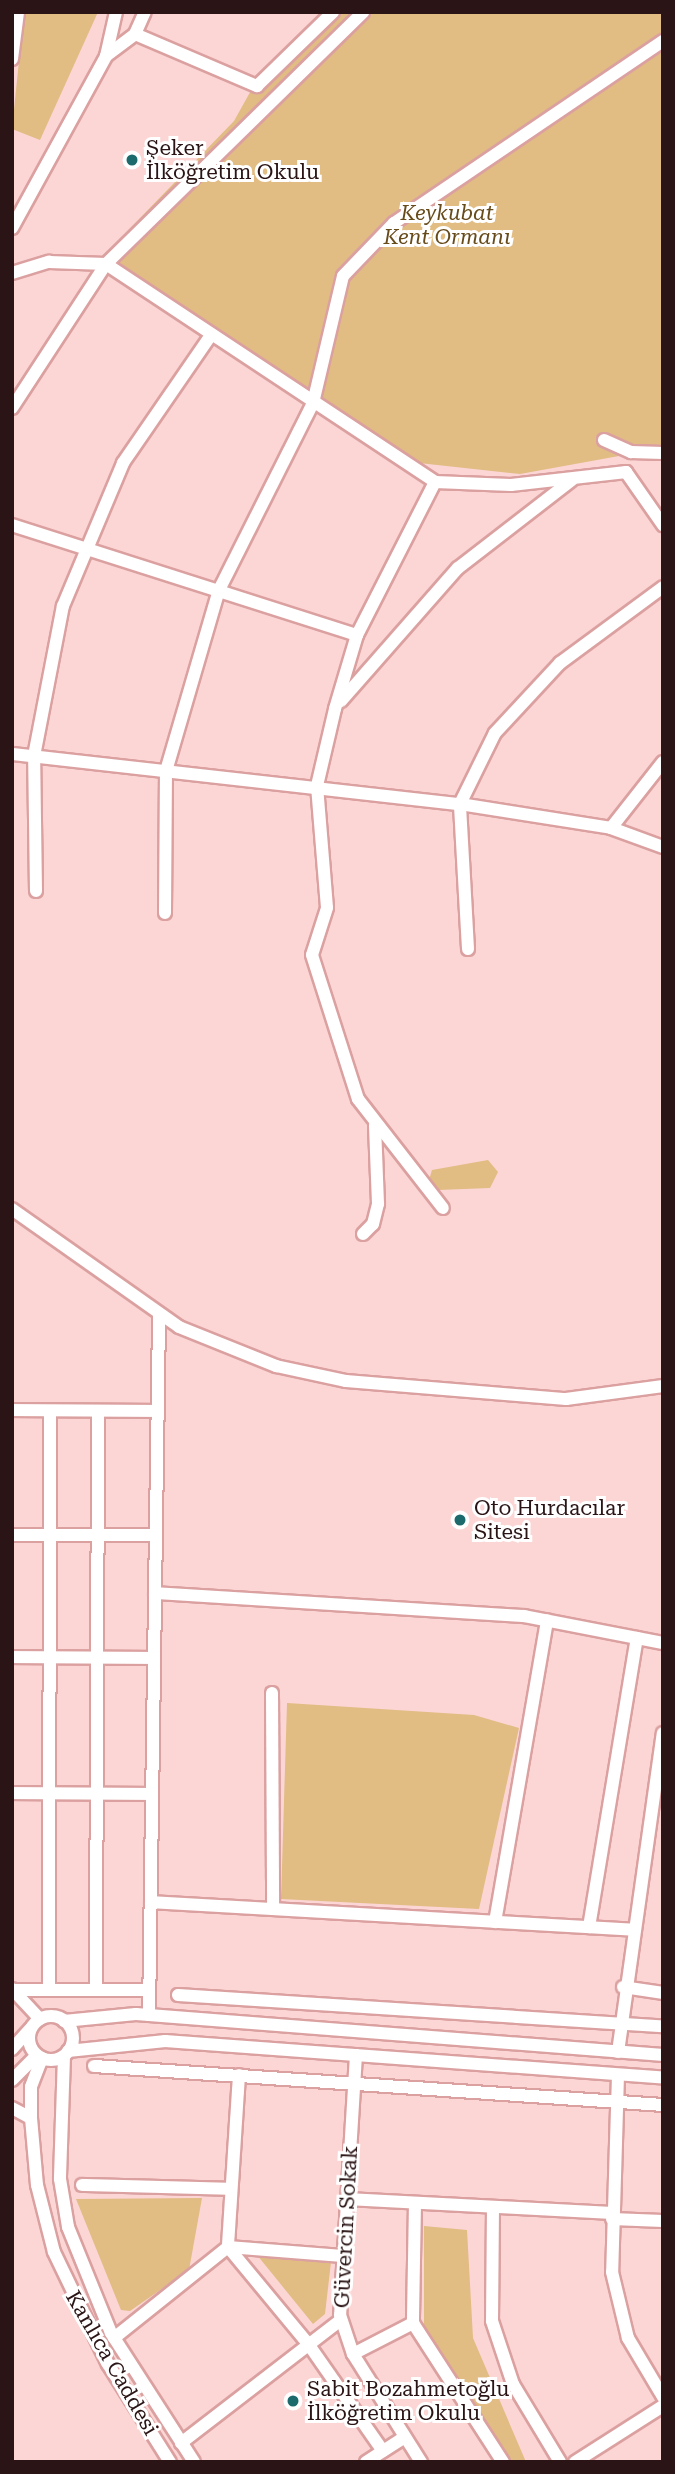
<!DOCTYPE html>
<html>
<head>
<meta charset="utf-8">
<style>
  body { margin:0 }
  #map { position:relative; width:675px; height:2474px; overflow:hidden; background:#fcd6d5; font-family:"Roboto Serif",serif }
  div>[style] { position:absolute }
  .green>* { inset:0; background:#e1bc83 }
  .roads { filter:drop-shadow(2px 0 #dba0a0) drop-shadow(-2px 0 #dba0a0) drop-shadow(0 2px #dba0a0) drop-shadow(0 -2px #dba0a0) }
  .minor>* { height:12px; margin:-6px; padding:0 6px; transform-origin:6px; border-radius:6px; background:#fff }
  .minor>.ring { margin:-6px; padding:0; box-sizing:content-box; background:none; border:12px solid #fff; border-radius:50% }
  .dots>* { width:19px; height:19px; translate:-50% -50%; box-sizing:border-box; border:4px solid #fff; border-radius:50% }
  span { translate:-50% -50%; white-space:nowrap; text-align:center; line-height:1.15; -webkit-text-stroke:6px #fff; paint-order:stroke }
  .poi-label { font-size:21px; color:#2a1415 }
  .left { translate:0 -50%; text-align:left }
  .park-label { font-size:21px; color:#674b1b; font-style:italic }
  .street-label { font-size:21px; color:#2a1415 }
  .frame { position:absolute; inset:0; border:14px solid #2a1415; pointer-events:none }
</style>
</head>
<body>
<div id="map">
  <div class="green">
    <div style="clip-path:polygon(24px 12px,98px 12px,40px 140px,12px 129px)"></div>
    <div style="clip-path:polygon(323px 12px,663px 12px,663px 448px,520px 474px,419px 463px,120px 264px,112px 247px,234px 121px,263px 69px)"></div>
    <div style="clip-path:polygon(488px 1160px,498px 1172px,490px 1188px,438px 1190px,429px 1180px,432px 1170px)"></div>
    <div style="clip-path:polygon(287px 1703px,474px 1715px,519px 1728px,479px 1909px,281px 1899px)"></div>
    <div style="clip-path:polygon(202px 2198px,189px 2270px,130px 2311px,121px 2310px,76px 2199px)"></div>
    <div style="clip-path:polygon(424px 2226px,467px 2230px,473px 2338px,526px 2462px,511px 2462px,424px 2328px)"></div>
    <div style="clip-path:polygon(257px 2255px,331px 2262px,325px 2314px,313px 2324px)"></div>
  </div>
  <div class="roads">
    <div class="minor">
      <div style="left:135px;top:34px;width:133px;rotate:23.1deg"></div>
      <div style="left:257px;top:86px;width:106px;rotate:-44.2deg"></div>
      <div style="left:106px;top:56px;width:45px;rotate:-77.2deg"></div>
      <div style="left:12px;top:59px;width:47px;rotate:-82.7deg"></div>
      <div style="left:12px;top:228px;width:196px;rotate:-61.3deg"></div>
      <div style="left:106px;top:56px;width:36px;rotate:-37deg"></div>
      <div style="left:135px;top:34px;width:24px;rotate:-66deg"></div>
      <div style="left:12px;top:273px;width:39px;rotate:-17deg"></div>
      <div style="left:49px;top:262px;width:57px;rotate:2deg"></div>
      <div style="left:106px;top:264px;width:360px;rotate:-44.4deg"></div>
      <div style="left:12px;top:408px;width:172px;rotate:-56.9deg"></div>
      <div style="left:106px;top:264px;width:395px;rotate:33.5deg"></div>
      <div style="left:435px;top:482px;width:76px;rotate:2.3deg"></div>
      <div style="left:511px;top:485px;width:116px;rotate:-6.4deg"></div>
      <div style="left:626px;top:472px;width:65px;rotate:55.1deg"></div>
      <div style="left:604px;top:440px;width:30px;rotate:24deg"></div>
      <div style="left:631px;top:452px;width:32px;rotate:2deg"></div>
      <div style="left:435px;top:482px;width:172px;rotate:117deg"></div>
      <div style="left:357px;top:635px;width:77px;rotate:106.6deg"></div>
      <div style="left:335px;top:709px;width:79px;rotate:103.2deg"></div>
      <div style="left:317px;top:786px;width:122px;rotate:85.3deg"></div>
      <div style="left:327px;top:908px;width:49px;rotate:107.7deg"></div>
      <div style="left:312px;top:955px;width:151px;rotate:72.3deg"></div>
      <div style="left:358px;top:1099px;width:138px;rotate:52.1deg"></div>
      <div style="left:12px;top:525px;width:362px;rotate:17.7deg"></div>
      <div style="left:341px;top:701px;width:177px;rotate:-48.7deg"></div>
      <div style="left:458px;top:568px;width:144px;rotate:-37.7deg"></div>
      <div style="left:12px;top:754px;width:451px;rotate:6.4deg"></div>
      <div style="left:460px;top:804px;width:153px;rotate:9deg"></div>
      <div style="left:611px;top:828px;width:55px;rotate:20.1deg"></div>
      <div style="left:611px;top:828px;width:84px;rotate:-51.8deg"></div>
      <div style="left:36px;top:891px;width:135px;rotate:-90.8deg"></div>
      <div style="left:34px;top:756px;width:153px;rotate:-79.1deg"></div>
      <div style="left:63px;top:606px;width:155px;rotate:-67.2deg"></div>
      <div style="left:123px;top:463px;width:155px;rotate:-55.5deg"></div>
      <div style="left:165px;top:913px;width:142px;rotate:-89.6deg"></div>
      <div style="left:166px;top:771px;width:189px;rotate:-73.7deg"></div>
      <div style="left:219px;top:590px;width:209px;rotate:-63.3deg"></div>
      <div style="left:313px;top:403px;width:130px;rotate:-76.7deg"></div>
      <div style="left:343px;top:276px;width:74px;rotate:-46.1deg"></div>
      <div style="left:394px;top:223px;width:325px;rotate:-34.1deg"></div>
      <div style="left:468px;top:949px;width:145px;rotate:-93.2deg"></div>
      <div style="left:460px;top:804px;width:79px;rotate:-63.8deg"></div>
      <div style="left:495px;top:733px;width:96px;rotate:-47.1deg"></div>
      <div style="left:560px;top:663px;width:128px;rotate:-36.4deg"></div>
      <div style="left:12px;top:1209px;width:204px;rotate:35.2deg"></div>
      <div style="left:179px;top:1327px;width:105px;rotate:21.9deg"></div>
      <div style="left:276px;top:1366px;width:72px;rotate:12.1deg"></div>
      <div style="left:346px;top:1381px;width:221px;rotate:4.7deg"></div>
      <div style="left:566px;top:1399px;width:98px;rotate:-7.6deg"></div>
      <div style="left:363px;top:1234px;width:14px;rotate:-45deg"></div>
      <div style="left:373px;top:1224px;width:21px;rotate:-76deg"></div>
      <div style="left:378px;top:1204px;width:79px;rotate:-92.2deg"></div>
      <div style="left:12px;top:1410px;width:146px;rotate:0.4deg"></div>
      <div style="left:12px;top:1535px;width:144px"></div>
      <div style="left:155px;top:1593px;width:370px;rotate:3.6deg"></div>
      <div style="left:524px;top:1616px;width:142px;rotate:11deg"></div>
      <div style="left:12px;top:1657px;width:142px;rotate:0.4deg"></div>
      <div style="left:272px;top:1693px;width:216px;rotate:89.7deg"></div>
      <div style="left:12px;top:1793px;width:140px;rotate:0.4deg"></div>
      <div style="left:151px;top:1902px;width:482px;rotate:3.3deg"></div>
      <div style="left:495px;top:1922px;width:306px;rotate:-80.2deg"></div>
      <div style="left:589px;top:1927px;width:293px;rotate:-80.6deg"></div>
      <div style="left:623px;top:1987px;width:40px;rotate:8.5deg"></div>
      <div style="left:12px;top:1989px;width:41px;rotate:47deg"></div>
      <div style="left:12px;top:1990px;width:137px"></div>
      <div style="left:49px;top:1990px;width:579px;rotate:-89.9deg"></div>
      <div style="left:96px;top:1990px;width:579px;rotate:-89.8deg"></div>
      <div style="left:178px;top:1995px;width:486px;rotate:3.7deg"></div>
      <div style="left:149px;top:2015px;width:700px;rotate:-89.18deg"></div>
      <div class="ring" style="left:29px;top:2016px;width:32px;height:32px"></div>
      <div style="left:64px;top:2021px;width:72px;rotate:-5.6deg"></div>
      <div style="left:136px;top:2014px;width:529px;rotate:4.45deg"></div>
      <div style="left:12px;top:2049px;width:27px;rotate:-48deg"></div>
      <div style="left:68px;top:2051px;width:98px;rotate:-5.9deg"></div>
      <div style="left:165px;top:2041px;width:499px;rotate:4.2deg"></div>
      <div style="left:618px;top:2052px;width:322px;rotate:-82deg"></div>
      <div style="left:356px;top:2055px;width:260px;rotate:93.5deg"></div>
      <div style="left:340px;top:2315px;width:41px;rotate:71.6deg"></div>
      <div style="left:353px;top:2354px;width:128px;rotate:57.8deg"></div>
      <div style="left:64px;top:2056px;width:123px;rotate:91.9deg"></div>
      <div style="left:60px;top:2179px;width:49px;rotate:80.5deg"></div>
      <div style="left:68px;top:2227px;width:114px;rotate:67.9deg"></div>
      <div style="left:111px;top:2333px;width:153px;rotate:57.2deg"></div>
      <div style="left:42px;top:2058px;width:31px;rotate:111deg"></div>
      <div style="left:31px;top:2087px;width:31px;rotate:90deg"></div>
      <div style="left:31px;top:2118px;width:67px;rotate:84.9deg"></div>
      <div style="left:37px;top:2185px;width:69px;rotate:75.8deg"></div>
      <div style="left:54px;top:2252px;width:124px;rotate:64.3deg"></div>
      <div style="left:108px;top:2364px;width:116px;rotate:57.7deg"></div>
      <div style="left:94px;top:2066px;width:570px;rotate:3.92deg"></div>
      <div style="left:239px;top:2075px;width:172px;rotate:93.7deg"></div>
      <div style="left:228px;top:2247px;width:127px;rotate:50.4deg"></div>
      <div style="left:309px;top:2345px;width:129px;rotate:55.1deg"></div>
      <div style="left:618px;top:2075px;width:197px;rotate:91.7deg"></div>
      <div style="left:612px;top:2272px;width:68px;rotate:76.4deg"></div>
      <div style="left:628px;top:2338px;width:69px;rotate:59.3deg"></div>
      <div style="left:12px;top:2080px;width:35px;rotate:-45deg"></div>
      <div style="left:12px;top:2108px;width:21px;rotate:28deg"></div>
      <div style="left:82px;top:2185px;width:149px;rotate:1.5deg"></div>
      <div style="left:347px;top:2199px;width:266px;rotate:3deg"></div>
      <div style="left:415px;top:2203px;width:120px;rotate:91deg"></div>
      <div style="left:413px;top:2323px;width:166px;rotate:57.1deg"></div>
      <div style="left:493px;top:2207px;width:114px;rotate:90.5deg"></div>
      <div style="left:492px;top:2321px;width:66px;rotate:71.6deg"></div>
      <div style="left:513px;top:2384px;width:91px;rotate:58.9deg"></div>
      <div style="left:612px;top:2219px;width:51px;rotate:2.2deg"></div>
      <div style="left:114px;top:2338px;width:146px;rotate:-38.6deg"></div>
      <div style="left:228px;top:2247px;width:115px;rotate:4.5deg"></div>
      <div style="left:353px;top:2354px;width:68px;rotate:-27.3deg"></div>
      <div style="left:181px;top:2443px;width:202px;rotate:-37.6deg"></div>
      <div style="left:366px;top:2462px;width:46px;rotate:-32.7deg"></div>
      <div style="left:575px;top:2462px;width:104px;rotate:-32.5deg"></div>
    </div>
  </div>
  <div class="dots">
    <div style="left:132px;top:160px;background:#1d6a6d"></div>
    <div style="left:460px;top:1520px;background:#1d6a6d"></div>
    <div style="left:293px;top:2401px;background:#1d6a6d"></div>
  </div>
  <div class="poi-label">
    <span class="left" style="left:146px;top:160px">Şeker<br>İlköğretim Okulu</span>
    <span class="left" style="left:474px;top:1520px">Oto Hurdacılar<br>Sitesi</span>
    <span class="left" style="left:307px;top:2401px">Sabit Bozahmetoğlu<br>İlköğretim Okulu</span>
  </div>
  <div class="park-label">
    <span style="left:447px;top:225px">Keykubat<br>Kent Ormanı</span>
  </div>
  <div class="street-label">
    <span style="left:346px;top:2227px;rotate:-87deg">Güvercin Sokak</span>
    <span style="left:112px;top:2363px;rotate:60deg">Kanlıca Caddesi</span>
  </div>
  <div class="frame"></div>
</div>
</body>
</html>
